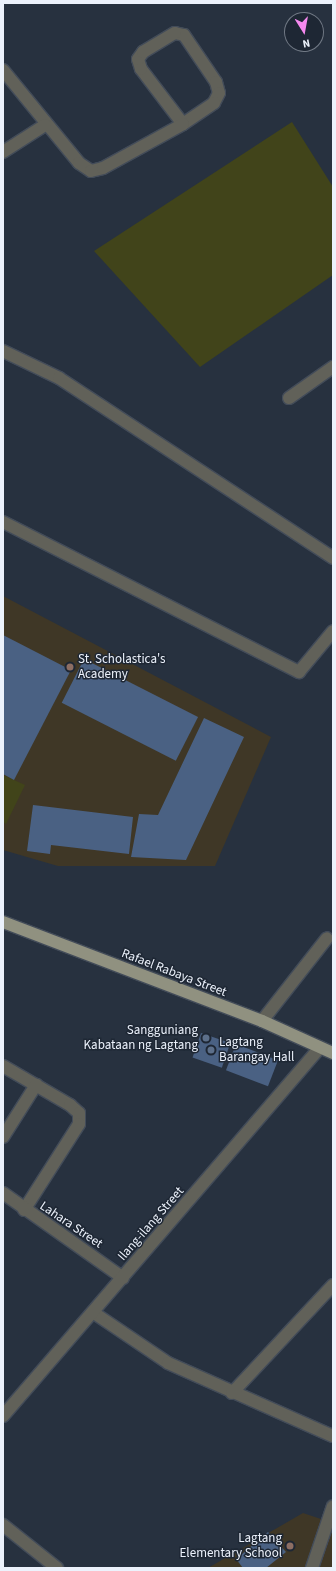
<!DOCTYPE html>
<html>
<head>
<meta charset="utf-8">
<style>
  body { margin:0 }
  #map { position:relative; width:336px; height:1571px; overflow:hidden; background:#27313f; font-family:"Source Sans 3",sans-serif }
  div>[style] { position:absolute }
  .education>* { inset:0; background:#3f3726 }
  .green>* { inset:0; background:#41441a }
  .building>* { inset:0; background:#4a6183; transform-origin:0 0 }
  .roads { filter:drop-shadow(1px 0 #434c59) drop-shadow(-1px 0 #434c59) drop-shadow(0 1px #434c59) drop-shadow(0 -1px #434c59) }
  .minor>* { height:12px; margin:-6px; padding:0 6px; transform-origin:6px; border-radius:6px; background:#616159 }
  .major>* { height:12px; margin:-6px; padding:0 6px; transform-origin:6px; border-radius:6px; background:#909180 }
  .dots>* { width:11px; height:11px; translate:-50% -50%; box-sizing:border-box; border:2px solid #1e2734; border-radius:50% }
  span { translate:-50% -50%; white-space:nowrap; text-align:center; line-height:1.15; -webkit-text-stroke:3px #1e2734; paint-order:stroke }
  .poi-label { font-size:13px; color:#ecf2fc }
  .left { translate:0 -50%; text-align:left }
  .right { translate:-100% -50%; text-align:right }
  .street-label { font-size:13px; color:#ecf2fc }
  .frame { position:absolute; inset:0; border:4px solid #ecf2fc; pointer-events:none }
  .north { position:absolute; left:284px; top:12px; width:40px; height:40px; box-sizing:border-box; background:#1e2734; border:1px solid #707884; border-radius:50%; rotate:169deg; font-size:11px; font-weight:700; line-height:16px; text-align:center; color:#ecf2fc }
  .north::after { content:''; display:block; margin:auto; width:14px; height:18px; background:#f589ef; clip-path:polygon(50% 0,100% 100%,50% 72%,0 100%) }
</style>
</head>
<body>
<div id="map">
  <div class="education">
    <div style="clip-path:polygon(3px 596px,271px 737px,215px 866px,58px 866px,3px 850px)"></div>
    <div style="clip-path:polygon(303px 1513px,333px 1523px,333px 1568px,208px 1568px)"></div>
  </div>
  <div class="green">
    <div style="clip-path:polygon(292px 122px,333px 187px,333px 275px,200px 367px,94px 251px)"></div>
    <div style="clip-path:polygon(3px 775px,25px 785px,6px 824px,3px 822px)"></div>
  </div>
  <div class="building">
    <div style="clip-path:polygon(3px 635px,71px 670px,14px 780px,3px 774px)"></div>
    <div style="left:84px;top:659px;width:128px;height:49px;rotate:27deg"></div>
    <div style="clip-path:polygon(204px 718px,244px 737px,186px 860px,131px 857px,139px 814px,158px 815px)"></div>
    <div style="clip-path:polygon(33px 805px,133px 817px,129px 854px,51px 845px,50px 854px,27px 851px)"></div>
    <div style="left:201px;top:1033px;width:31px;height:26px;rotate:19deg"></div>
    <div style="left:236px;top:1044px;width:45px;height:28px;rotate:21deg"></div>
    <div style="clip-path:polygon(268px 1532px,286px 1552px,266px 1568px,243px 1568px,236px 1559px)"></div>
  </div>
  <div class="roads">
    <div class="minor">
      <div style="left:175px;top:33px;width:9px;rotate:13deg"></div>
      <div style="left:184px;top:35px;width:57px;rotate:55.8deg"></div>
      <div style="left:216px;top:82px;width:11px;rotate:75deg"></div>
      <div style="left:219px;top:93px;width:11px;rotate:117deg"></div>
      <div style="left:214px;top:103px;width:37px;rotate:146deg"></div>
      <div style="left:183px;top:124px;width:69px;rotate:-127.4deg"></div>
      <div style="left:141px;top:69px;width:10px;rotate:-107deg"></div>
      <div style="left:138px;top:59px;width:9px;rotate:-54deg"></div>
      <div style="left:143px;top:52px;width:37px;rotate:-31deg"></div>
      <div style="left:3px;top:70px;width:120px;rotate:50.7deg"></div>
      <div style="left:79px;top:163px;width:14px;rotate:34deg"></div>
      <div style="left:91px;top:171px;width:12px;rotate:-14deg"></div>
      <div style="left:103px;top:168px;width:91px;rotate:-28.8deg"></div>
      <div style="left:3px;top:152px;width:50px;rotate:-32.7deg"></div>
      <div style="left:3px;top:351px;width:62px;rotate:25.7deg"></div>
      <div style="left:59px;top:378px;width:328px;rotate:33.3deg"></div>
      <div style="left:289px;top:398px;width:54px;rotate:-35.2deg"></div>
      <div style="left:3px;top:522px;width:332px;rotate:26.9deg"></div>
      <div style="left:299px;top:672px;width:53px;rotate:-50.3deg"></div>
      <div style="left:262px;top:1021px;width:105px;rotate:-51.9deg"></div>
      <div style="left:3px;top:1066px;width:78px;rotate:30.2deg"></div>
      <div style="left:70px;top:1105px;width:12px;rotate:42deg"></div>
      <div style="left:79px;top:1113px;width:11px;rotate:90deg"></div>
      <div style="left:79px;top:1124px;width:102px;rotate:122.6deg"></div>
      <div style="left:3px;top:1137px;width:62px;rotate:-57.6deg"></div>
      <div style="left:3px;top:1193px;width:147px;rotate:35.3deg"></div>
      <div style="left:94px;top:1313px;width:89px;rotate:34deg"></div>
      <div style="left:168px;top:1363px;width:180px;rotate:23.9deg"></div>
      <div style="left:232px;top:1393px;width:148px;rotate:-46.9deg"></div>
      <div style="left:3px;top:1416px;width:486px;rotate:-49.3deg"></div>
      <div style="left:3px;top:1525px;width:69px;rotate:38.5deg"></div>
      <div style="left:312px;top:1568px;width:65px;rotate:-71.3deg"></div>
    </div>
    <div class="major">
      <div style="left:3px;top:922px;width:277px;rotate:20.9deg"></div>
      <div style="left:262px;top:1021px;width:78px;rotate:24.3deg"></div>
    </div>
  </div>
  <div class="dots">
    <div style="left:70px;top:667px;background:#8d6e63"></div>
    <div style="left:206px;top:1038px;background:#5c6f8a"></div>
    <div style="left:211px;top:1050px;background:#5c6f8a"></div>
    <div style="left:290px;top:1546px;background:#8d6e63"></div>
  </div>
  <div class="poi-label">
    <span class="left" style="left:78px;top:667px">St. Scholastica's<br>Academy</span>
    <span class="right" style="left:198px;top:1038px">Sangguniang<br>Kabataan ng Lagtang</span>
    <span class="left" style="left:219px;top:1050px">Lagtang<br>Barangay Hall</span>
    <span class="right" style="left:282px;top:1546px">Lagtang<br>Elementary School</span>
  </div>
  <div class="street-label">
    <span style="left:174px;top:973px;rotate:21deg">Rafael Rabaya Street</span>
    <span style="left:151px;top:1224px;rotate:-49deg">Ilang-ilang Street</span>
    <span style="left:71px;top:1225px;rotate:34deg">Lahara Street</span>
  </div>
  <div class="frame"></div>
  <div class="north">N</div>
</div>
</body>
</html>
